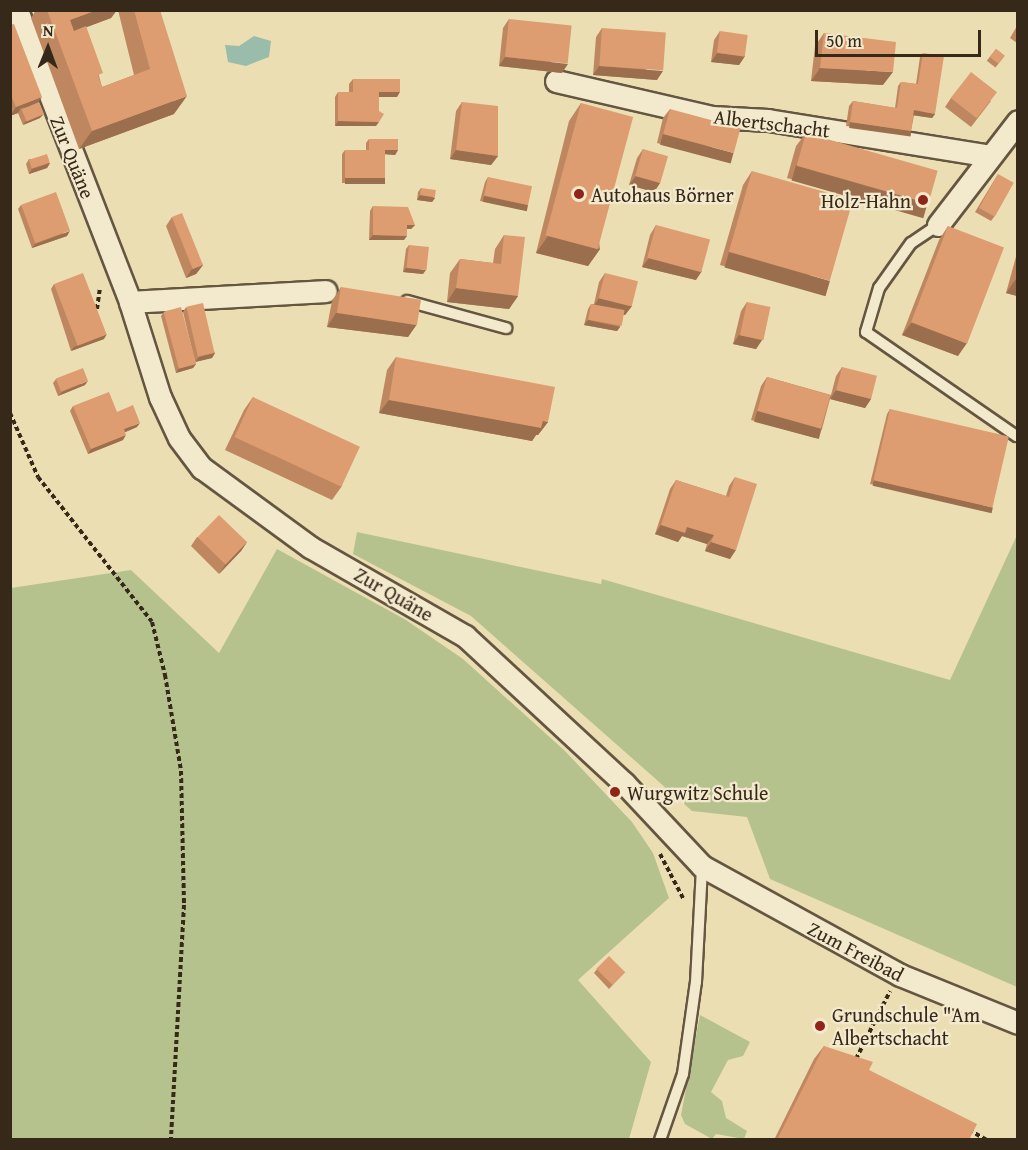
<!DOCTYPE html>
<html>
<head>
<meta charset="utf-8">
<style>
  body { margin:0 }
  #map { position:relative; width:1028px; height:1150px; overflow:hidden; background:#ecdeb3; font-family:"Gentium Book Plus",serif }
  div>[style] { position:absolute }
  .green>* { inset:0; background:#b6c28e }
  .water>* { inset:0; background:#99bcab }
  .path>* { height:4px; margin-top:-2px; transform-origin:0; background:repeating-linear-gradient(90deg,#37291a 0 4.5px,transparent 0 7.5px) }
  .roads { filter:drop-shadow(2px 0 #645640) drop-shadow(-2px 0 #645640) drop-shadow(0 2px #645640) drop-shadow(0 -2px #645640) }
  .service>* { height:10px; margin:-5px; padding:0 5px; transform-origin:5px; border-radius:5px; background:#f3eace }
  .minor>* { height:21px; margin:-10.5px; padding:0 10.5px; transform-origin:10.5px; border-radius:10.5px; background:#f3eace }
  .wall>* { inset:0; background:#be8760; transform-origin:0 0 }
  .shaded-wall>* { inset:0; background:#9b6e4e; transform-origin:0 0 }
  .building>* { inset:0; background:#dd9d70; transform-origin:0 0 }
  .dots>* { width:16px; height:16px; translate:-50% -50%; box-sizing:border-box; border:3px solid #f3eace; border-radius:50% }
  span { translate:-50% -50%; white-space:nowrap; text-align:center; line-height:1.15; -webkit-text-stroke:4.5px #f3eace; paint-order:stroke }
  .street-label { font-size:20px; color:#37291a }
  .poi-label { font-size:20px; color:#37291a }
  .left { translate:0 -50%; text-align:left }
  .right { translate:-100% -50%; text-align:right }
  .frame { position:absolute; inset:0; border:12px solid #37291a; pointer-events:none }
  .north { position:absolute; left:18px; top:18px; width:60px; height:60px; -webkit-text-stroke:4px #f3eace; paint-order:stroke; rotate:1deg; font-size:16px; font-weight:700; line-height:24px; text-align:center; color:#37291a }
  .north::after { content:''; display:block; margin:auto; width:21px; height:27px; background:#37291a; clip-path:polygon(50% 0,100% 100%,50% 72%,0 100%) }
  .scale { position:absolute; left:815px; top:30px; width:166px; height:27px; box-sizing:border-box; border:3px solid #37291a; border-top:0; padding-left:8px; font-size:18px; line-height:21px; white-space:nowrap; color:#37291a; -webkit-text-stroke:4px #f3eace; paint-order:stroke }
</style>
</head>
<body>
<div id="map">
  <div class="green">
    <div style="clip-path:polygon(357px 532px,601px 584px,602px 579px,950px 680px,1017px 535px,1017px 987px,770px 879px,747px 817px,692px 811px,471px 616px,353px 554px)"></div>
    <div style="clip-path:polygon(277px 549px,406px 620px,463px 659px,565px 751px,632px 822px,653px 853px,669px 898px,578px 980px,651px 1062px,629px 1139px,11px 1139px,11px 588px,131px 570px,219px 653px)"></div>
    <div style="clip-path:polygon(700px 1015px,750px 1042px,743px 1056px,728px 1060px,711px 1092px,722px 1101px,726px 1118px,747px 1131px,744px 1139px,716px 1134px,712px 1139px,685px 1124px,681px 1115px)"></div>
  </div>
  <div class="water">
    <div style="clip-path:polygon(254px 36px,271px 41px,269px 57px,246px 66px,228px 62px,225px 45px,239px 46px)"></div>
  </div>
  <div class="path">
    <div style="left:97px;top:309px;width:22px;rotate:-82deg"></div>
    <div style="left:10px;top:413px;width:70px;rotate:66.4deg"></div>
    <div style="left:38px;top:477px;width:184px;rotate:51.8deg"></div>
    <div style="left:152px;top:622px;width:55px;rotate:76.2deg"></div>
    <div style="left:165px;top:675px;width:97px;rotate:80.5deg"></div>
    <div style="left:181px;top:771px;width:134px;rotate:88.7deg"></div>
    <div style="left:184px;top:905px;width:235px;rotate:93.2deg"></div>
    <div style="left:660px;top:854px;width:52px;rotate:62.4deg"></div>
    <div style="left:856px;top:1059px;width:76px;rotate:-63.4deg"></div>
    <div style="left:969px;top:1130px;width:21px;rotate:29deg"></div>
  </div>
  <div class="roads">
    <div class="service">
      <div style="left:938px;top:225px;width:32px;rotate:146deg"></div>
      <div style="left:911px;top:243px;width:55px;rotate:125.4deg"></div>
      <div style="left:879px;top:288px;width:46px;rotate:106.5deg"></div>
      <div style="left:866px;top:332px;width:183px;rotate:34.7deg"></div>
      <div style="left:407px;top:301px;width:103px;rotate:15.3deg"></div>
      <div style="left:660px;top:1140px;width:70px;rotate:-70.8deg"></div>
      <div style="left:683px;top:1074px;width:93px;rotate:-82deg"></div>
      <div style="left:696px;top:982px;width:116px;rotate:-87deg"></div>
    </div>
    <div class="minor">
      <div style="left:17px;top:10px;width:313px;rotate:68.8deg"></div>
      <div style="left:130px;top:302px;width:100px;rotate:72.5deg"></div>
      <div style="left:160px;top:397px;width:45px;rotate:65.1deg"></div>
      <div style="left:179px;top:438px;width:38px;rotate:53deg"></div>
      <div style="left:202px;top:468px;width:134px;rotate:36.2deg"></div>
      <div style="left:310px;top:547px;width:179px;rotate:29.9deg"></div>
      <div style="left:465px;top:636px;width:217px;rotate:42.8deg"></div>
      <div style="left:624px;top:783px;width:114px;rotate:46.8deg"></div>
      <div style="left:702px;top:866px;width:226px;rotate:28.8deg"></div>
      <div style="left:900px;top:975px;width:127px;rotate:22.1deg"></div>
      <div style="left:556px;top:81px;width:160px;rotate:13deg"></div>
      <div style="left:712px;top:117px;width:56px;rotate:3.1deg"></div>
      <div style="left:768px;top:120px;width:225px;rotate:9.2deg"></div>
      <div style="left:938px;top:225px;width:131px;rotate:-52.4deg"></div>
      <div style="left:130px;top:302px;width:196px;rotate:-3.2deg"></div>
    </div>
  </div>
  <div class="wall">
    <div style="clip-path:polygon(36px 10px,117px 10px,111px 18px,86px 27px,102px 87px,134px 75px,118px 10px,160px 10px,174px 114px,79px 149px,31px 18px)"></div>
    <div style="clip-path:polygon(509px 19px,562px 73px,499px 66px,503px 28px)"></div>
    <div style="clip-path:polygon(10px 25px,39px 102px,40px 118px,23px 125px,18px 113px,10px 116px)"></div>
    <div style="clip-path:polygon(1017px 26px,1017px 43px,1010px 38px)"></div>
    <div style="clip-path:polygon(602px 28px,657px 80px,593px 75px,596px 37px)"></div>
    <div style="clip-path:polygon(720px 31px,745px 56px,739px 65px,711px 62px,714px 40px)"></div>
    <div style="clip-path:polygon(824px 33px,883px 85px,811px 81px,815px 46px)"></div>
    <div style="left:996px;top:49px;width:11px;height:15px;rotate:38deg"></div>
    <div style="clip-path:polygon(923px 53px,935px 114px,932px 118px,914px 115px,911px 131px,908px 135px,846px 126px,849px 106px,853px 101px,895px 108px,898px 86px,901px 82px,916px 84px,920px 57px)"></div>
    <div style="clip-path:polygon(353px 79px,397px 97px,379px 97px,376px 126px,335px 126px,335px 97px,338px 92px,349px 92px,349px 84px)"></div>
    <div style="clip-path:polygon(951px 98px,991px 101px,971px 127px,945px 107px)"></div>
    <div style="clip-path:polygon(462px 102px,498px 156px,491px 165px,450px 159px,456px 111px)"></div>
    <div style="clip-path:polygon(581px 103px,600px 249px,588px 266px,536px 253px,569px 121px)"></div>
    <div style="clip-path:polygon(670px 109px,727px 162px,657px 143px,663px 118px)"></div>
    <div style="clip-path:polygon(806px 133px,919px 216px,787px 178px,796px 146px)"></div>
    <div style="clip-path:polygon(369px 139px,398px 150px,395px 155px,385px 154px,385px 178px,382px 183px,342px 183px,342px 154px,345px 150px,366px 150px,366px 143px)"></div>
    <div style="clip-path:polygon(643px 149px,660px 183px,654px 192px,629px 185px,637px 158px)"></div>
    <div style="clip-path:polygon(29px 159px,50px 163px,47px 168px,29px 174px,26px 164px)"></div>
    <div style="clip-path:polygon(752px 171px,821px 294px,720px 265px,743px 185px)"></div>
    <div style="clip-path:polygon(998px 174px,994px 217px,991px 221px,975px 212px)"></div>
    <div style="clip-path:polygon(488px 177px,528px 205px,524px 210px,480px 201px,485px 182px)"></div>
    <div style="clip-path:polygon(421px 188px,435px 198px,432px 202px,417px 200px,418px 192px)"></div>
    <div style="clip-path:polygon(21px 205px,67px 236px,32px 248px,18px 209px)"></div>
    <div style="clip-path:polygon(373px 206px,415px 225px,411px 229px,407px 229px,404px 240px,369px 240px,370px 211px)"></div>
    <div style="clip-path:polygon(172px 217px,203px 265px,196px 274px,186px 278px,166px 226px)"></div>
    <div style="clip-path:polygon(656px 225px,696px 280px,642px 267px,650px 235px)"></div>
    <div style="clip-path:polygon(948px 226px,958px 356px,902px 335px,939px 240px)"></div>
    <div style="clip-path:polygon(504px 235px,518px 296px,509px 309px,447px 302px,450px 273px,460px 259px,493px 263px,495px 249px)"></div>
    <div style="clip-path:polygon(409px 245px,423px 274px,403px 272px,406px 249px)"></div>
    <div style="clip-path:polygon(1017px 253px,1017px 296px,1006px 293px)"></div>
    <div style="clip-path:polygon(605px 273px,632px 306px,625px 315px,623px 314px,620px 327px,617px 331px,584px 325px,588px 309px,591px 304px,594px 304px,599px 282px)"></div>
    <div style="clip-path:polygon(54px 284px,104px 339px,71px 351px,51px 289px)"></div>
    <div style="clip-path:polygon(341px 287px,417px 324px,408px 337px,327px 327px,332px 301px)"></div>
    <div style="clip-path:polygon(747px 302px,762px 340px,756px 349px,733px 344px,741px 311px)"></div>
    <div style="clip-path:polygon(186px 307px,215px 353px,212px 358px,195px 362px,183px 312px)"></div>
    <div style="clip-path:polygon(164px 312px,196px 364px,193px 368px,176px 373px,161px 316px)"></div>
    <div style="clip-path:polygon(396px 357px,548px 422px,538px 435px,536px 435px,532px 441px,379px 413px,387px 370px)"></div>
    <div style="clip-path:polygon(842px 367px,871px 399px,865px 408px,830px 399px,822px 429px,815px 438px,751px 420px,761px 386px,767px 377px,831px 395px,836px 376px)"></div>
    <div style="clip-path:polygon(56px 379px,85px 385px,58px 396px,53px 383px)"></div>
    <div style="clip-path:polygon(253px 397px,342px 486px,332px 500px,225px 450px,244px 410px)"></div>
    <div style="clip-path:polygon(73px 406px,137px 427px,125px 432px,123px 440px,88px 454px,70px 411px)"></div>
    <div style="clip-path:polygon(890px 409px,989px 512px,870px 484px,887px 414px)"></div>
    <div style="clip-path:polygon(735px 477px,730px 559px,705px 551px,707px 544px,682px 536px,678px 542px,655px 534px,670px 489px,676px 480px,726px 496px,729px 486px)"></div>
    <div style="clip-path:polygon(197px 537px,247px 542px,241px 551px,219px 574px,191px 546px)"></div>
    <div style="clip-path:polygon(597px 969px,625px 972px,609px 989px,594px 973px)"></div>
    <div style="clip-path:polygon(824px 1046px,869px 1070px,969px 1140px,774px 1140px,814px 1059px)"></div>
  </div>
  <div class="shaded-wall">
    <div style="clip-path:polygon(97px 10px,117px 10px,111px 18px,58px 38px,70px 20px)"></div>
    <div style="clip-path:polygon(717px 53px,745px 56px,739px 65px,711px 62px)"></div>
    <div style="clip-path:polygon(505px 57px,568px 64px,562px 73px,499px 66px)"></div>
    <div style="clip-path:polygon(599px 66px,663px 71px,657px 80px,593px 75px)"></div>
    <div style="clip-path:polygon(820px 68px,893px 72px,883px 85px,811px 81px)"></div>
    <div style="clip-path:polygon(379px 92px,400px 92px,397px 97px,376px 97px)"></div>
    <div style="clip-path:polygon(187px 96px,174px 114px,79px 149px,92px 131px)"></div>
    <div style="clip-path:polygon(42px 97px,36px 106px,21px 108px,18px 113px,10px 116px,16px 107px)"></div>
    <div style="clip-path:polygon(914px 110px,935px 114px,932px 118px,911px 115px)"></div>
    <div style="clip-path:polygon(44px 114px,40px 118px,23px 125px,26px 121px)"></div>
    <div style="clip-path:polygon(338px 121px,379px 122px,376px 126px,335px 126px)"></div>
    <div style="left:850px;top:122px;width:62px;height:6px;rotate:8deg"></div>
    <div style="left:663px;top:134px;width:73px;height:11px;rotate:15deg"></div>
    <div style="clip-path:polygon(385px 150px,398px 150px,395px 155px,382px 154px)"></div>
    <div style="clip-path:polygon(456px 150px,498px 156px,491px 165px,450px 159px)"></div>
    <div style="clip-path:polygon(50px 163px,47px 168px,29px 174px,32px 169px)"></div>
    <div style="left:796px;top:165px;width:137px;height:16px;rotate:16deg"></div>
    <div style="clip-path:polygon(636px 176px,660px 183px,654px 192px,629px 185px)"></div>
    <div style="left:345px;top:178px;width:40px;height:6px"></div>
    <div style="clip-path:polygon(420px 195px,435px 198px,432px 202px,417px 200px)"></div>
    <div style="left:484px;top:196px;width:45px;height:6px;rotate:12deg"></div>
    <div style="clip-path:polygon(407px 225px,415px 225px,411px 229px,404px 229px)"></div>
    <div style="clip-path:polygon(70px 231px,67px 236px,32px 248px,35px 244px)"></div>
    <div style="clip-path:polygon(373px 235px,407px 236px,404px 240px,369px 240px)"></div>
    <div style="clip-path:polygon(548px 236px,600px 249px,588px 266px,536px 253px)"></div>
    <div style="left:729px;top:252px;width:105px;height:16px;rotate:16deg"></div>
    <div style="clip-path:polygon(649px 258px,702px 271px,696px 280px,642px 267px)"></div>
    <div style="clip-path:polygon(203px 265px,196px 274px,186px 278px,192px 269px)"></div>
    <div style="clip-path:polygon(406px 268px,426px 270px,423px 274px,403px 272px)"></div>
    <div style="clip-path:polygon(1016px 279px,1017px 280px,1017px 296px,1006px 293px)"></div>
    <div style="clip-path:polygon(456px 288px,518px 296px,509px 309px,447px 302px)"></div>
    <div style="clip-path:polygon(599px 298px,632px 306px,625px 315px,593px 307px)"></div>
    <div style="clip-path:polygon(336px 313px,417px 324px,408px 337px,327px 327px)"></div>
    <div style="clip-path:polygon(588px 320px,620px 327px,617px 331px,584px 325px)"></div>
    <div style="clip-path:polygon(912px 322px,967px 343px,958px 356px,902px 335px)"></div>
    <div style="clip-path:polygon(107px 334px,104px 339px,71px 351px,74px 347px)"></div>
    <div style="clip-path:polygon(739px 335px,762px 340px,756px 349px,733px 344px)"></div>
    <div style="clip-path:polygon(215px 353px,212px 358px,195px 362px,199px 357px)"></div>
    <div style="clip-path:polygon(196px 364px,193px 368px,176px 373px,179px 368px)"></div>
    <div style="clip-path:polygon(88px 381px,85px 385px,58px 396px,62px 392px)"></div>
    <div style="clip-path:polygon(836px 390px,871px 399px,865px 408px,830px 399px)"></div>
    <div style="clip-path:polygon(389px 400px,543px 421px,548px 422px,538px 435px,536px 435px,532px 441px,379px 413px)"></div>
    <div style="left:757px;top:411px;width:67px;height:11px;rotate:15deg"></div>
    <div style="clip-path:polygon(140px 423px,137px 427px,121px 434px,124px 429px)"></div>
    <div style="clip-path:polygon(126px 435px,123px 440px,88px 454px,91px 449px)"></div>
    <div style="left:874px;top:480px;width:122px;height:6px;rotate:13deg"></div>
    <div style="clip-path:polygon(661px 525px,687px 527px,714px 535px,707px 544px,682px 536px,678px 542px,655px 534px)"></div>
    <div style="clip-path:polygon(247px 542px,241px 551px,219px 574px,225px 565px)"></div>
    <div style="clip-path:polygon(711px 542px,736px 550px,730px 559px,705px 551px)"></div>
  </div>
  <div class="building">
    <div style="clip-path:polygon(47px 10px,97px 10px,70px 20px,74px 31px,86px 26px,103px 73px,98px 75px,102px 87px,150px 69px,134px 10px,160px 10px,187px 96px,92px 131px)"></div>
    <div style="left:509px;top:19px;width:63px;height:38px;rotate:6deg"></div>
    <div style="clip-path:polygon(14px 24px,42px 97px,16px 107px,10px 93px,10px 25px)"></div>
    <div style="left:602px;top:28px;width:64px;height:38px;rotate:4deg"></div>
    <div style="left:720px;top:31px;width:28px;height:22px;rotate:8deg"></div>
    <div style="clip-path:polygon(824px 33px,896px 42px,893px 72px,820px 68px)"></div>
    <div style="left:996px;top:49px;width:11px;height:10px;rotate:38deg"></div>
    <div style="clip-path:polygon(923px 53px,944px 56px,935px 114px,914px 110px,911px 131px,850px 122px,853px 101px,897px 108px,901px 82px,918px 84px)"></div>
    <div style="left:971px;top:72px;width:33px;height:33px;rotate:38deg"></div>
    <div style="clip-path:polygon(353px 79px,400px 79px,400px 92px,379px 92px,379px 111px,384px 114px,379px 122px,338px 121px,338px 92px,353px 92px)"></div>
    <div style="left:39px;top:102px;width:13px;height:19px;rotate:67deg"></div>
    <div style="clip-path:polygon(462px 102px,498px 106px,498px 156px,456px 150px)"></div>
    <div style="left:581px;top:103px;width:54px;height:137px;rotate:15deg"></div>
    <div style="left:670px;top:109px;width:73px;height:26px;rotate:15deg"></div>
    <div style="left:806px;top:133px;width:137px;height:34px;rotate:16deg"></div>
    <div style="clip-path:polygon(369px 139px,398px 139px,398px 150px,385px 150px,385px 178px,345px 178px,345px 150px,369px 150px)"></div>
    <div style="left:643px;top:149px;width:26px;height:28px;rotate:16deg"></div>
    <div style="left:47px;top:154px;width:9px;height:19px;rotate:72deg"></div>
    <div style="left:752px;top:171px;width:105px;height:84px;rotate:16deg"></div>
    <div style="left:998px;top:174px;width:18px;height:39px;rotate:29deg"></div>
    <div style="left:488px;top:177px;width:45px;height:19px;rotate:12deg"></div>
    <div style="left:421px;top:188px;width:15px;height:7px;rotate:8deg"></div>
    <div style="left:56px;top:192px;width:41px;height:37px;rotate:70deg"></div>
    <div style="clip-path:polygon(373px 206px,408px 207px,415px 225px,407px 225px,407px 236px,373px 235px)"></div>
    <div style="left:182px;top:213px;width:56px;height:11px;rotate:68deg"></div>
    <div style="left:656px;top:225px;width:56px;height:34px;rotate:15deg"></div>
    <div style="left:948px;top:226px;width:60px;height:103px;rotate:21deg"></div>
    <div style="clip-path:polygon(504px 235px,525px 237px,518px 296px,456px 288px,460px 259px,501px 264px)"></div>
    <div style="left:409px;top:245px;width:20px;height:23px;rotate:6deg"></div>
    <div style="left:83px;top:273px;width:66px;height:31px;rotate:69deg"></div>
    <div style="left:605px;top:273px;width:34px;height:26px;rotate:14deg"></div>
    <div style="left:341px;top:287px;width:81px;height:26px;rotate:9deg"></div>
    <div style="left:747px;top:302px;width:24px;height:34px;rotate:12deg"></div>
    <div style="left:203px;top:303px;width:51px;height:17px;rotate:77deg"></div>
    <div style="left:591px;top:304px;width:34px;height:16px;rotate:10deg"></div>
    <div style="left:181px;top:307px;width:59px;height:18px;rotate:75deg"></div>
    <div style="clip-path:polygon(396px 357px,555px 387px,548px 422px,543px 421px,541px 428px,389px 400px)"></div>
    <div style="left:842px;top:367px;width:36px;height:24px;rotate:14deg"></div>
    <div style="left:83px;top:368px;width:14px;height:29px;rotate:69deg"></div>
    <div style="left:767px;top:377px;width:66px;height:35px;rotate:16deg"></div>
    <div style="clip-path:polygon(109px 392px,117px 412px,133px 405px,140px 423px,124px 429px,126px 435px,91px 449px,73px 406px)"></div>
    <div style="left:253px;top:397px;width:118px;height:44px;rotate:25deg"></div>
    <div style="left:890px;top:409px;width:122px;height:73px;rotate:13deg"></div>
    <div style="clip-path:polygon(735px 477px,757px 484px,736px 550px,711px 542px,714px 535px,687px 527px,685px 533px,661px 525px,676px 480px,729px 497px)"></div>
    <div style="left:219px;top:515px;width:39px;height:31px;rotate:44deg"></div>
    <div style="left:609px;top:956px;width:23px;height:18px;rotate:45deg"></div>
    <div style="clip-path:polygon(824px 1046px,873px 1062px,869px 1070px,977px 1124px,969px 1140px,780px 1140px,778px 1138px)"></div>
  </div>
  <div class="dots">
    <div style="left:579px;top:194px;background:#8f2418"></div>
    <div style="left:923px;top:200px;background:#8f2418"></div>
    <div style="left:615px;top:792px;background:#8f2418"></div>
    <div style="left:820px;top:1026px;background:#8f2418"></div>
  </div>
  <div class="street-label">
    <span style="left:772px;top:123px;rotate:7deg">Albertschacht</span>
    <span style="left:73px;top:157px;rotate:68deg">Zur Quäne</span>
    <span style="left:394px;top:594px;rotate:30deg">Zur Quäne</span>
    <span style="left:856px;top:951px;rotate:28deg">Zum Freibad</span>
  </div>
  <div class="poi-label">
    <span class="left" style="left:591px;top:194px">Autohaus Börner</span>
    <span class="right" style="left:911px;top:200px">Holz-Hahn</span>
    <span class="left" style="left:627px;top:792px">Wurgwitz Schule</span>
    <span class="left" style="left:832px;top:1026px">Grundschule "Am<br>Albertschacht</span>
  </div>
  <div class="frame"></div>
  <div class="north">N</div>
  <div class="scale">50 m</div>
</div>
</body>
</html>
